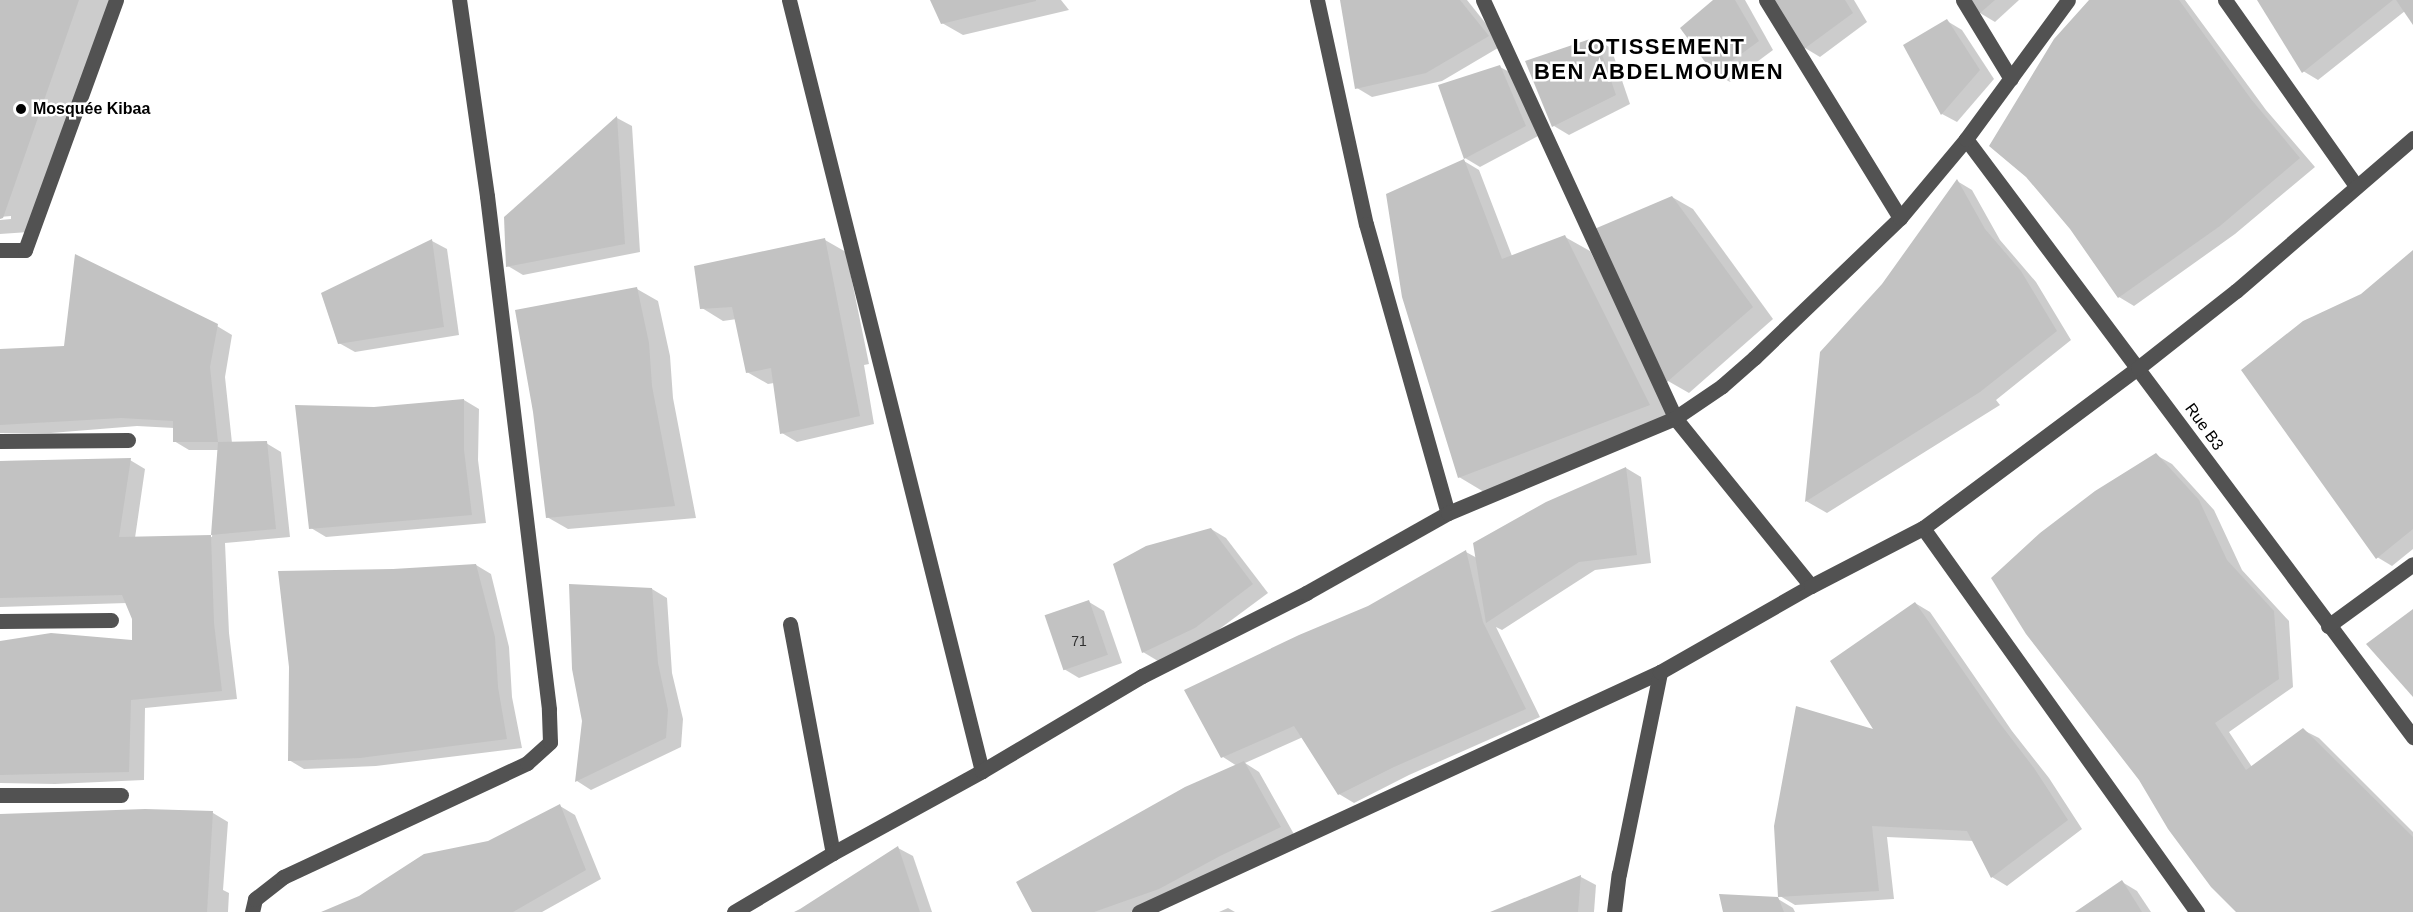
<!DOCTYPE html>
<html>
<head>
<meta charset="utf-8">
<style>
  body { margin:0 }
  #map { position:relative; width:2413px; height:912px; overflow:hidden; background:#fff; font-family:Helvetica,sans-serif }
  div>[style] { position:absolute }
  .shadow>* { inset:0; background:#0003 }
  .building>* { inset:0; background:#c2c2c2; transform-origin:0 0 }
  .minor>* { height:15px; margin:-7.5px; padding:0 7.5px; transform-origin:7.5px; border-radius:7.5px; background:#525252 }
  .dots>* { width:16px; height:16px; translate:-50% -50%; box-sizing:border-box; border:3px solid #fff; border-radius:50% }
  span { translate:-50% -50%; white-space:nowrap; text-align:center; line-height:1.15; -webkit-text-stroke:5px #fff; paint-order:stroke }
  .number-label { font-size:14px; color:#303030 }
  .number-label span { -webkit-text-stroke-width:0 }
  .poi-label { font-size:16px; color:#000; font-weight:700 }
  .left { translate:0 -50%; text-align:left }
  .street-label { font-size:16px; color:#000 }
  .district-label { font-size:22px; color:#000; font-weight:700; letter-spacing:1.5px }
</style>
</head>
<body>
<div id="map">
  <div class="shadow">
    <div style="clip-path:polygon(0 0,110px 0,29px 232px,0 234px,0 220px,11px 219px,11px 216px,0 217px)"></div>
    <div style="clip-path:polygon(932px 0,1061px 0,1069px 10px,963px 35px,942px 23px)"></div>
    <div style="clip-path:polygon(1341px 0,1467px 0,1503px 45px,1442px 81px,1372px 97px,1357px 88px)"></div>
    <div style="clip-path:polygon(1715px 0,1745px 0,1773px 50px,1730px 82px,1715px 73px)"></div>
    <div style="clip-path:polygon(1775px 0,1854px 0,1867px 22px,1820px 57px,1805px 48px)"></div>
    <div style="clip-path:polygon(1972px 0,2019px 0,1995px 22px,1980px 13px)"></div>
    <div style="clip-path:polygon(2091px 0,2185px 0,2266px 110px,2315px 167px,2235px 234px,2134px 306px,2119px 297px,2072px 228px)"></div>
    <div style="clip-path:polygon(2259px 0,2413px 0,2413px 22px,2405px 11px,2318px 80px,2303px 71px)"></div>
    <div style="clip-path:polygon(1947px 21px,1962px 30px,1994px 79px,1957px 122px,1942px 114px,1905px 46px)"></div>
    <div style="clip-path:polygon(1595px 39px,1611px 48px,1630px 104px,1569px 135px,1554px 126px)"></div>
    <div style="clip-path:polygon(1500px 67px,1515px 75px,1540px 135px,1480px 167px,1465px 158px,1440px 86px)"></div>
    <div style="clip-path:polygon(617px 118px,632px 126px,640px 252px,523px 275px,508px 266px,505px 217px)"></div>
    <div style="clip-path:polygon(1464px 161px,1479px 170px,1512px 256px,1565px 237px,1590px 251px,1675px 419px,1484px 492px,1459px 477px)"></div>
    <div style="clip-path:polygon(1957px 181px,1972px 190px,2000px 240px,2036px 282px,2071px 340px,1996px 400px,2000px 405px,1827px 513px,1806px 501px,1822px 352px,1884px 285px)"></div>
    <div style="clip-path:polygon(1672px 197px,1693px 209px,1773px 319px,1689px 393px,1668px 381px)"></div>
    <div style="clip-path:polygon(825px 240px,846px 252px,869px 364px,864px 365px,874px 424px,797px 442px,782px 433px,774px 383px,768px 384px,747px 372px,737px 319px,723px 321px,702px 308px)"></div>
    <div style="clip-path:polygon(432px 241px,447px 249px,459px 335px,355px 352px,339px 343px)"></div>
    <div style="clip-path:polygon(2413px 252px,2413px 549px,2392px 566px,2377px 557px,2362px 295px)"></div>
    <div style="clip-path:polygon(637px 289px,658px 301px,670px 356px,673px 398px,696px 518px,568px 529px,547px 517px)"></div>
    <div style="clip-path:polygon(217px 326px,232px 335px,225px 377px,232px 443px,266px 443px,281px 452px,290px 537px,225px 543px,229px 633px,237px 699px,145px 708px,144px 780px,55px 784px,0 783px,0 642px,133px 642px,133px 619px,127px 603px,0 607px,0 461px,130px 460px,145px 469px,135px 538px,212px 537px,218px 450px,189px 450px,174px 441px,174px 428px,137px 426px,51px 433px,0 433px,0 350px,66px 348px)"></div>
    <div style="clip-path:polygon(464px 400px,479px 409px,478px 460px,486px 523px,326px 537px,311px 528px,375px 409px)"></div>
    <div style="clip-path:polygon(2156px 455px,2172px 464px,2214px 510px,2242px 570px,2289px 621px,2293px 687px,2229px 732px,2252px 767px,2303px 730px,2319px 738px,2413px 832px,2413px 912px,2238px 912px)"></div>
    <div style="clip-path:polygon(1626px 468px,1641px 477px,1651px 563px,1595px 570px,1502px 630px,1496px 627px,1540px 717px,1409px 775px,1354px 803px,1339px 794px,1303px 737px,1245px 763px,1259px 772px,1295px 836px,1175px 897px,1131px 912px,1033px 912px,1237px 766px,1223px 757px,1368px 607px,1466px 552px,1477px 558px)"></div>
    <div style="clip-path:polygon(1211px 529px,1226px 538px,1268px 593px,1210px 636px,1158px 661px,1143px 652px)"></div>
    <div style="clip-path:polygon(476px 565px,491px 574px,509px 647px,512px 697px,522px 748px,376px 766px,304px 769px,289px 760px,393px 571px)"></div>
    <div style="clip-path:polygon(652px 589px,667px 598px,672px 673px,683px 719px,681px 747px,591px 790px,577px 781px,583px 721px)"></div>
    <div style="clip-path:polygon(1089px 602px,1104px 611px,1122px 663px,1079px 678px,1064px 669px)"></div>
    <div style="clip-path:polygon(1915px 603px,1930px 612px,2012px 731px,2049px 778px,2082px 829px,2007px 886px,1992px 877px,1974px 841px,1887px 837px,1894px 899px,1795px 905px,1780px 896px,1877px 732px)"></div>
    <div style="clip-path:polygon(560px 806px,575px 815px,601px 879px,542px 912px,325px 912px,488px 843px)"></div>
    <div style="clip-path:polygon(213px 813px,228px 822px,223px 890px,229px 893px,228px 912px,0 912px,0 815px)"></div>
    <div style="clip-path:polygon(898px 848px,913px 856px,932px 912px,798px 912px)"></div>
    <div style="clip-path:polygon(1581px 877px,1596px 885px,1594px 912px,1493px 912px)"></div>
    <div style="clip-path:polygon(2122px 882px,2137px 891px,2151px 912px,2077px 912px)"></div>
    <div style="clip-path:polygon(1778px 899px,1793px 908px,1795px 912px,1724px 912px)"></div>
    <div style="clip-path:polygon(1228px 908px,1235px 912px,1219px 912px)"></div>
  </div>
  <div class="building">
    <div style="clip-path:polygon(0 0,79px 0,3px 218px,0 219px)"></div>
    <div style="clip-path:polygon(930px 0,1036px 0,1036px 1px,941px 24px)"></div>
    <div style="clip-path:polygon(1340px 0,1460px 0,1489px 36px,1426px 73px,1355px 89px)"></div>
    <div style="clip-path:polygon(1713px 0,1735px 0,1759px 41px,1714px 74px,1680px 28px)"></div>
    <div style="clip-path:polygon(1773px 0,1845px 0,1853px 13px,1804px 49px)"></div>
    <div style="clip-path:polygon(1970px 0,1995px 0,1979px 14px)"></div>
    <div style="clip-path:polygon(2089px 0,2179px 0,2251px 99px,2300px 158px,2220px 226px,2118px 298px,2070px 229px,2026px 177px,1989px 146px,2054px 39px)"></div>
    <div style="clip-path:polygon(2257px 0,2393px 0,2302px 73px)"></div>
    <div style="clip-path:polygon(2396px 0,2413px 0,2413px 25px)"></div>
    <div style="clip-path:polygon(1947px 19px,1980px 70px,1941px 115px,1903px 45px)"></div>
    <div style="clip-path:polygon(1596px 37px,1616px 95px,1552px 127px,1525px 61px)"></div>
    <div style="clip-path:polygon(1500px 65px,1526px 126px,1464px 159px,1438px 85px)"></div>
    <div style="clip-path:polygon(617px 116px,625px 244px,506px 267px,504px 217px)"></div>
    <div style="clip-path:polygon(1464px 159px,1502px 259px,1565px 235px,1650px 405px,1458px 478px,1402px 297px,1386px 194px)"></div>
    <div style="clip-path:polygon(1957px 179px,1985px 229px,2021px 271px,2057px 331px,1980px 392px,1805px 502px,1820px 352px,1882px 284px)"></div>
    <div style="clip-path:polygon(1672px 196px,1753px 307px,1667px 382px,1592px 230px)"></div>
    <div style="clip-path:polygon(825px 238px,860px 416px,780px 434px,771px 368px,746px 373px,732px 307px,700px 309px,694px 266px)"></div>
    <div style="clip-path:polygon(432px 239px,444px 327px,338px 344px,321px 293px)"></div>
    <div style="clip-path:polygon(2413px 250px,2413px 529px,2376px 559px,2241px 370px,2303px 321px,2361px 294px)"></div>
    <div style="clip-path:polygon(75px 254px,218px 324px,210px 367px,218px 442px,173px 442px,173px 421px,121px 418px,0 425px,0 349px,64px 346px)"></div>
    <div style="clip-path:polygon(637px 287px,649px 343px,652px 386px,675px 506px,546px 518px,533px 412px,515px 310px)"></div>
    <div style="clip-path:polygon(464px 399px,464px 450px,472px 515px,309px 529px,295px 405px,374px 407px)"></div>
    <div style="clip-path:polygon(267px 441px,276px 529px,211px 535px,214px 623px,222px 691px,131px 700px,129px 772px,0 775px,0 641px,51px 633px,132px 640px,132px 619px,122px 595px,0 598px,0 461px,131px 458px,119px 537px,211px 535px,218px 442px)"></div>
    <div style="clip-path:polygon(2156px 453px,2199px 500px,2227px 560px,2274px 611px,2279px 679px,2215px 723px,2246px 770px,2303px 728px,2413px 837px,2413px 912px,2236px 912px,2211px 887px,2168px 829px,2139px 780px,2026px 634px,1991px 578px,2040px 533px,2095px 491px)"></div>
    <div style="clip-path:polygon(1626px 467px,1637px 555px,1579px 562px,1486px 623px,1473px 543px,1546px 502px)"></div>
    <div style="clip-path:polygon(1211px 528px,1253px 584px,1195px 628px,1142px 653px,1113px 564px,1146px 546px)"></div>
    <div style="clip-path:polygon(1466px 550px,1483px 622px,1526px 709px,1394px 767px,1338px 795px,1294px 726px,1221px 758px,1184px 690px,1299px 635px,1368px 606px)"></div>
    <div style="clip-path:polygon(476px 564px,495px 637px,498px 687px,507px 739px,360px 758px,288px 761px,289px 667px,278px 571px,393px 569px)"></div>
    <div style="clip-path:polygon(569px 584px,652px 588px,658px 663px,668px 710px,666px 738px,575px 782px,582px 721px,572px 669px)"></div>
    <div style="left:1089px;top:600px;width:58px;height:47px;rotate:71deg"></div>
    <div style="clip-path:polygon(1915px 602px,1998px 721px,2034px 768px,2068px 820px,1991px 878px,1967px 831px,1872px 826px,1879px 891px,1778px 897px,1784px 912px,1723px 912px,1719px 894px,1778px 897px,1774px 826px,1796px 706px,1873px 729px,1830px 661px)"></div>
    <div style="clip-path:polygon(2413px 609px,2413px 697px,2366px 644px)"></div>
    <div style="clip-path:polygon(1244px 761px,1281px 827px,1220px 856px,1159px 889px,1094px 912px,1032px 912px,1016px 882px,1185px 787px)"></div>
    <div style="clip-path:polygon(560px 804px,586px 870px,513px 912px,321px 912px,359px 896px,424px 854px,488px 841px)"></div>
    <div style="clip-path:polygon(145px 809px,213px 811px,207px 912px,0 912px,0 814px)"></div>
    <div style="clip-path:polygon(898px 846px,920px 912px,794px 912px,800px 909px)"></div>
    <div style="clip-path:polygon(1581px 875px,1578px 912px,1490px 912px)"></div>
    <div style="clip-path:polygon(2122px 880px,2142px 912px,2075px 912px)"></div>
  </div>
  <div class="minor">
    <div style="left:789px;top:0;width:795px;rotate:75.95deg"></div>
    <div style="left:1317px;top:0;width:229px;rotate:77.7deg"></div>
    <div style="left:1366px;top:224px;width:300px;rotate:74.2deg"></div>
    <div style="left:1483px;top:0;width:460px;rotate:65.3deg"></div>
    <div style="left:1675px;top:418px;width:216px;rotate:51deg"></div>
    <div style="left:1766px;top:0;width:256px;rotate:58.4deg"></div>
    <div style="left:1963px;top:0;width:92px;rotate:58.7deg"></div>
    <div style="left:2225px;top:0;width:228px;rotate:54.8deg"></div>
    <div style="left:1966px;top:139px;width:747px;rotate:53.22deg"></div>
    <div style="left:0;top:250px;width:25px"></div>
    <div style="left:25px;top:250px;width:266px;rotate:-70deg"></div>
    <div style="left:0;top:441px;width:128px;rotate:-0.4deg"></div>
    <div style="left:1923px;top:528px;width:472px;rotate:54.5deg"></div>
    <div style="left:0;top:621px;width:111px;rotate:-0.5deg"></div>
    <div style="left:790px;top:624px;width:233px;rotate:79.4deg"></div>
    <div style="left:2328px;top:626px;width:105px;rotate:-36.1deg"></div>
    <div style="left:0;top:795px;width:121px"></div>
    <div style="left:252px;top:912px;width:13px;rotate:-77deg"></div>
    <div style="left:255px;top:899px;width:36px;rotate:-38deg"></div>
    <div style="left:283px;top:877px;width:269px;rotate:-25deg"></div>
    <div style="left:527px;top:763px;width:31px;rotate:-42deg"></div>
    <div style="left:550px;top:742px;width:33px;rotate:-92deg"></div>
    <div style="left:549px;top:709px;width:517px;rotate:-96.89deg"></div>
    <div style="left:487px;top:196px;width:198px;rotate:-98.1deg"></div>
    <div style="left:734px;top:912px;width:115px;rotate:-30.8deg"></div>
    <div style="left:833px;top:853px;width:170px;rotate:-28.8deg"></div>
    <div style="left:982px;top:771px;width:186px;rotate:-30.7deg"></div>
    <div style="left:1142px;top:676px;width:184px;rotate:-26.8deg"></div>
    <div style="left:1306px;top:593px;width:163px;rotate:-29.4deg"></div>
    <div style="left:1448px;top:513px;width:246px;rotate:-22.7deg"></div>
    <div style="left:1675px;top:418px;width:57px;rotate:-34.2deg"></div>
    <div style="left:1722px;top:386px;width:43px;rotate:-41.2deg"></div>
    <div style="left:1754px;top:358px;width:202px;rotate:-43.8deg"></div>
    <div style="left:1900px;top:218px;width:103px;rotate:-50.1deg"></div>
    <div style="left:1966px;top:139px;width:172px;rotate:-53.7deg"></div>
    <div style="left:1139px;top:912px;width:574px;rotate:-24.73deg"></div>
    <div style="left:1614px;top:912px;width:38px;rotate:-83deg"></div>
    <div style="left:1619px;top:874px;width:206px;rotate:-78.5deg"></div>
    <div style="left:1660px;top:672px;width:174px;rotate:-29.7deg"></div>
    <div style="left:1811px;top:586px;width:126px;rotate:-27.4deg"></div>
    <div style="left:1923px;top:528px;width:268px;rotate:-36.7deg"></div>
    <div style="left:2138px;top:368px;width:125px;rotate:-38.2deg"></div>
    <div style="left:2236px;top:291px;width:234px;rotate:-40.8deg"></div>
  </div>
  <div class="dots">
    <div style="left:21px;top:109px;background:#000"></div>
  </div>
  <div class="number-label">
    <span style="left:1079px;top:641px">71</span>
  </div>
  <div class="poi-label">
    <span class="left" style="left:33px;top:109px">Mosquée Kibaa</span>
  </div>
  <div class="street-label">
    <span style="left:2204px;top:427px;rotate:54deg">Rue B3</span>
  </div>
  <div class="district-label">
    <span style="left:1659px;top:59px">LOTISSEMENT<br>BEN ABDELMOUMEN</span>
  </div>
</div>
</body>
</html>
